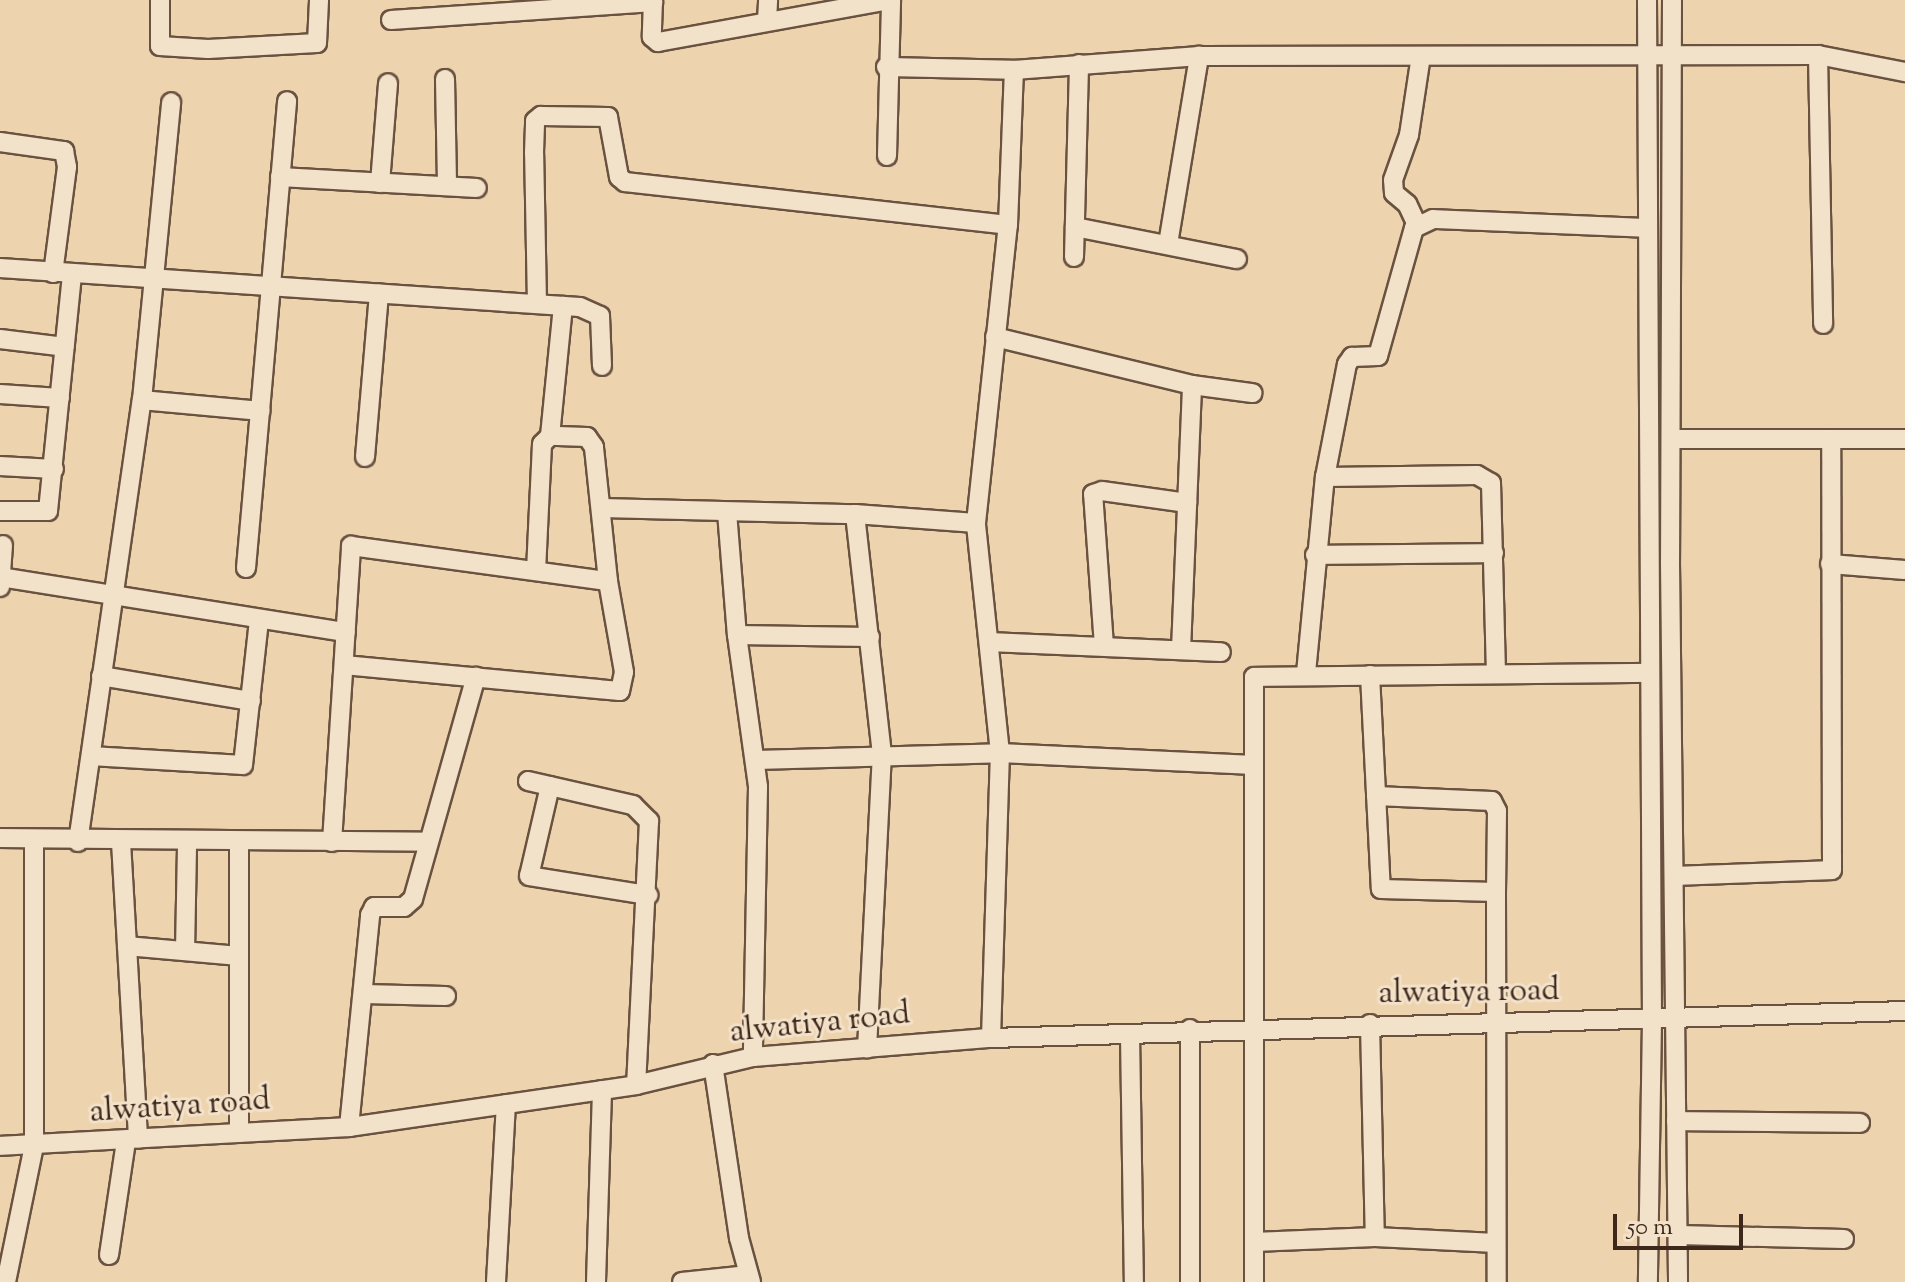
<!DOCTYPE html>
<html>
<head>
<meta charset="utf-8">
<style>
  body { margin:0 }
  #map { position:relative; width:1905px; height:1282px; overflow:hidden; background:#edd3ae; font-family:"Sorts Mill Goudy",serif }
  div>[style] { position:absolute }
  .roads { filter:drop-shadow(2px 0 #6a5240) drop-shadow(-2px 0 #6a5240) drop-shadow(0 2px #6a5240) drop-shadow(0 -2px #6a5240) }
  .minor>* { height:18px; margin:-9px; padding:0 9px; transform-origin:9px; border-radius:9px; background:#f3e2ca }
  span { translate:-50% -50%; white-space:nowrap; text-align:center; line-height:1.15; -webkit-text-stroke:6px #f3e2ca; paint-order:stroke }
  .street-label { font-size:32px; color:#3e271b }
  .scale { position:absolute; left:1613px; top:1214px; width:130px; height:36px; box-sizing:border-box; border:4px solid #3e271b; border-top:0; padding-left:10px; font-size:24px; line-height:28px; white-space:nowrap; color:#3e271b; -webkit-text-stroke:6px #f3e2ca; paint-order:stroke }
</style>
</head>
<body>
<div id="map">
  <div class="roads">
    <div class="minor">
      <div style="left:160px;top:0;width:46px;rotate:90deg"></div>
      <div style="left:160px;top:46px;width:48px;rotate:3.6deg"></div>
      <div style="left:208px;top:49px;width:109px;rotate:-3.2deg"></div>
      <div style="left:317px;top:43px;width:43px;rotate:-87.3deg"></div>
      <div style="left:653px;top:0;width:37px;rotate:92deg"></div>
      <div style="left:652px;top:37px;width:8px;rotate:40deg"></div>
      <div style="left:658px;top:42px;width:234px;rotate:-10.3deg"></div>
      <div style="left:1647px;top:0;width:1020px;rotate:89.72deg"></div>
      <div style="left:1652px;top:1020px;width:262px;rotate:90.9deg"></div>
      <div style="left:1672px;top:0;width:563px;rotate:90.2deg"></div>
      <div style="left:1670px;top:563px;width:719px;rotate:89.36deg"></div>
      <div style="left:391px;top:20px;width:263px;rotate:-3.9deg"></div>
      <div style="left:767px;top:21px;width:21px;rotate:-87deg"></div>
      <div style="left:1818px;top:55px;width:269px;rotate:88.9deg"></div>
      <div style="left:886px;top:67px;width:128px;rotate:1.3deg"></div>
      <div style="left:445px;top:79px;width:107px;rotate:88.9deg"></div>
      <div style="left:0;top:142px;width:65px;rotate:8deg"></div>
      <div style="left:64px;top:151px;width:16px;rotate:79deg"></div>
      <div style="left:67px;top:167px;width:107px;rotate:97.5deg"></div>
      <div style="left:887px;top:156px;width:156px;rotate:-88.5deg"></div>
      <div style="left:280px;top:177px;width:197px;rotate:3.2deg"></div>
      <div style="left:380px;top:183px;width:100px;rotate:-85.4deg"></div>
      <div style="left:1417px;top:225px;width:23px;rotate:-115deg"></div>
      <div style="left:1407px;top:204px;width:17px;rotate:-140deg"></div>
      <div style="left:1394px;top:193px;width:13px;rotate:-94deg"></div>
      <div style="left:1393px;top:180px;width:48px;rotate:-70.4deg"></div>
      <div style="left:1409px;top:135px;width:80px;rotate:-81.4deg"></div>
      <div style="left:1075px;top:227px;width:165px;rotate:11.2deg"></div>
      <div style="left:1168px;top:244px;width:191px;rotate:-80.6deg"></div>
      <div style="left:1074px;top:257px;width:193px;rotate:-88.5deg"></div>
      <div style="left:0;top:268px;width:581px;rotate:3.85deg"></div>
      <div style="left:580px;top:307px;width:22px;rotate:24deg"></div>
      <div style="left:600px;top:316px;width:50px;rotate:87.7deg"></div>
      <div style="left:537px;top:304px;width:151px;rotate:-91.1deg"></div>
      <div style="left:534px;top:153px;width:32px;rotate:-88deg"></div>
      <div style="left:535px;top:121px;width:8px;rotate:-40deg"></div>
      <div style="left:541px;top:116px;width:67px;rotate:0.9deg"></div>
      <div style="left:608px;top:117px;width:61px;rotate:79.6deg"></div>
      <div style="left:619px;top:177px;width:8px;rotate:40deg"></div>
      <div style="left:625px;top:182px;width:385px;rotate:6.4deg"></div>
      <div style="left:995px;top:337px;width:203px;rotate:13.7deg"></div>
      <div style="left:1192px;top:385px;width:61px;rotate:7.6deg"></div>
      <div style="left:0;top:339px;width:65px;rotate:7deg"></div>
      <div style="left:0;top:394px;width:60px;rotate:3.8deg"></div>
      <div style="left:142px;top:400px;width:119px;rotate:5.3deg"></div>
      <div style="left:260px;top:411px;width:311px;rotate:-85deg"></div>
      <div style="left:550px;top:436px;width:131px;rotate:-84.3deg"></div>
      <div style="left:1673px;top:439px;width:232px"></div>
      <div style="left:365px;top:457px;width:164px;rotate:-85.1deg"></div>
      <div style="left:0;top:466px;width:54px;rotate:3.2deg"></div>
      <div style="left:1325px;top:477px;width:152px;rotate:-0.8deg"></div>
      <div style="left:1477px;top:475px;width:16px;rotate:30deg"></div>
      <div style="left:1491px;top:483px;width:189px;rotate:88.5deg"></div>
      <div style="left:602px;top:508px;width:253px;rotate:1.4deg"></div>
      <div style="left:855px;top:514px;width:121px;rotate:4.3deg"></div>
      <div style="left:0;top:511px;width:48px"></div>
      <div style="left:48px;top:511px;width:238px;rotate:-84.2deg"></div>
      <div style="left:727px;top:512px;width:123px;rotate:85.4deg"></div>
      <div style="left:737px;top:635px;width:153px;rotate:82.1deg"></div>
      <div style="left:758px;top:787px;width:270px;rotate:91.1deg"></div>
      <div style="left:855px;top:514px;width:241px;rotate:83.6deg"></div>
      <div style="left:882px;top:753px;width:296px;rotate:92.9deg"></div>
      <div style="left:1315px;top:555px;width:179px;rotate:-0.6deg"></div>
      <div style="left:1830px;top:564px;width:75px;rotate:4.6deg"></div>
      <div style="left:246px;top:568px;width:158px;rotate:-84.9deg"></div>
      <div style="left:1px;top:577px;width:349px;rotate:9.1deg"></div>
      <div style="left:0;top:587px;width:42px;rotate:-85.9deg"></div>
      <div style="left:737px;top:635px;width:133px;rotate:0.9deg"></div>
      <div style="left:989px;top:642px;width:232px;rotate:2.5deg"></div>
      <div style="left:1104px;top:646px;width:152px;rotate:-94.1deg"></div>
      <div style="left:1093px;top:494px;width:9px;rotate:-18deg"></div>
      <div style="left:1102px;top:491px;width:86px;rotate:8deg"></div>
      <div style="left:1181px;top:650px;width:265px;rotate:-87.6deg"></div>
      <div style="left:344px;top:665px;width:277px;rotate:5.4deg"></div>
      <div style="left:620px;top:691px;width:19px;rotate:-78deg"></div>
      <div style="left:624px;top:672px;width:92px;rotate:-100deg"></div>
      <div style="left:608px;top:581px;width:135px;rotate:-96deg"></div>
      <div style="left:594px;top:447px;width:12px;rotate:-125deg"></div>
      <div style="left:587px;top:437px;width:37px;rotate:-178deg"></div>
      <div style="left:550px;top:436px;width:11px;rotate:135deg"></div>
      <div style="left:542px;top:444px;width:126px;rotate:92.7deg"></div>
      <div style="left:1306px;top:673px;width:197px;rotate:-84.5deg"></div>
      <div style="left:1325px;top:477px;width:115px;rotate:-79deg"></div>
      <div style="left:1347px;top:364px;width:9px;rotate:-54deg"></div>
      <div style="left:1352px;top:357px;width:26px;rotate:-2deg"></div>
      <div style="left:1378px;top:356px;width:133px;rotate:-74.3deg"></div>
      <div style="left:1414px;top:228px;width:21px;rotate:-25deg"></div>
      <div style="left:1433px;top:219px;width:215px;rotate:2.4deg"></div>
      <div style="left:1370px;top:675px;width:214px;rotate:87.1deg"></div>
      <div style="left:1381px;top:889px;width:115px;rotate:1.5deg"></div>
      <div style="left:1496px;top:892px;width:390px;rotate:89.9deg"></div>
      <div style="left:101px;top:676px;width:152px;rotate:9.5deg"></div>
      <div style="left:91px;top:756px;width:152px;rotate:3.4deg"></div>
      <div style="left:243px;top:765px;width:145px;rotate:-83.7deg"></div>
      <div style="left:756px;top:760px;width:244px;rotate:-1.6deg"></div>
      <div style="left:1000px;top:753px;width:254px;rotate:2.7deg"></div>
      <div style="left:528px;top:781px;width:108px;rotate:12.9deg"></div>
      <div style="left:633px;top:805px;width:23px;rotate:45deg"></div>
      <div style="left:649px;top:821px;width:264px;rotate:92.8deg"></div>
      <div style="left:550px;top:786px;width:92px;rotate:103.1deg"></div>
      <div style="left:529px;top:876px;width:121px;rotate:9.1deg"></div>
      <div style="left:1376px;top:796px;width:116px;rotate:2.5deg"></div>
      <div style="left:1492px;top:801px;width:11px;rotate:63deg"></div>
      <div style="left:1497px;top:811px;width:81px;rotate:90.7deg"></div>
      <div style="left:0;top:838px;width:426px;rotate:0.5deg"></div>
      <div style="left:78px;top:842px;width:447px;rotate:-81.8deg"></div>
      <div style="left:142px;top:400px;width:299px;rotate:-84.4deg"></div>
      <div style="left:121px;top:842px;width:297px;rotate:86.7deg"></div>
      <div style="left:332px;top:842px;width:297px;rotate:-86.3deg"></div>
      <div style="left:351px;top:546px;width:259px;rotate:7.8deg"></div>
      <div style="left:1676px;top:876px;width:156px;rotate:-2.2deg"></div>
      <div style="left:1832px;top:870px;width:431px;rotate:-90.1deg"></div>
      <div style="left:127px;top:946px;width:112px;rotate:5.1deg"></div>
      <div style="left:185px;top:951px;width:109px;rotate:-88.9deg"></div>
      <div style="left:363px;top:994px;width:83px;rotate:1.4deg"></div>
      <div style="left:1370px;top:1024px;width:213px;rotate:88.7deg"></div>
      <div style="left:1130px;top:1035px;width:247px;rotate:89.1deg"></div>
      <div style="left:991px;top:1038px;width:285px;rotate:-88.2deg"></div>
      <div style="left:1000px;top:753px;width:231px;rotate:-96deg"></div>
      <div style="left:976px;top:523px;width:300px;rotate:-83.9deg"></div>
      <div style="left:1008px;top:225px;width:155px;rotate:-87.8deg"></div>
      <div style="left:1014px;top:70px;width:186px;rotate:-4.3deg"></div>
      <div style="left:1199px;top:56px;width:619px;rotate:-0.09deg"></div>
      <div style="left:1818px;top:55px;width:89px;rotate:11.1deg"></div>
      <div style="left:713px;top:1064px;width:176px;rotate:81.5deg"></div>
      <div style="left:739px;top:1238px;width:46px;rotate:74.7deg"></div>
      <div style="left:1676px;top:1121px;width:184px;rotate:0.6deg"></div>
      <div style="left:349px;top:1127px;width:213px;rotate:-84.3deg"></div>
      <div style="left:370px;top:915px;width:9px;rotate:-63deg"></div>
      <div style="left:374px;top:907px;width:30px"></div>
      <div style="left:404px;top:907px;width:12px;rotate:-42deg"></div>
      <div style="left:413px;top:899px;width:231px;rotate:-74.2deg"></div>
      <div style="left:239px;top:1133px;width:291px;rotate:-90deg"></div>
      <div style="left:0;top:1146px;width:350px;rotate:-3.1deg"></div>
      <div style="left:349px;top:1127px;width:290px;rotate:-8.3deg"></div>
      <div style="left:636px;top:1085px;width:120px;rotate:-13.5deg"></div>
      <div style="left:753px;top:1057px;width:239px;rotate:-4.6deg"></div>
      <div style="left:991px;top:1038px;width:914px;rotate:-1.69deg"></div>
      <div style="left:1679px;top:1235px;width:165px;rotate:1.4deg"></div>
      <div style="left:1254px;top:1242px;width:121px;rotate:-2.4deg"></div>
      <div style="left:1375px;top:1237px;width:121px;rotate:2.8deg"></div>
      <div style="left:109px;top:1255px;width:115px;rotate:-81.5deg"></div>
      <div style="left:6px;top:1282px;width:139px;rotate:-78.4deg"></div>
      <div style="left:34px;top:1146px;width:305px;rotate:-90deg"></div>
      <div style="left:496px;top:1282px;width:178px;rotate:-86.8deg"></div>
      <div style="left:596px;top:1282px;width:192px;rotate:-88.2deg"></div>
      <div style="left:682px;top:1282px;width:67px;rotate:-6deg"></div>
      <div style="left:1190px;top:1282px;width:253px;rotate:-90deg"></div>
      <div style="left:1254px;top:1282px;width:605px;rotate:-90deg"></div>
      <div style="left:1254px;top:677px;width:394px;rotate:-0.6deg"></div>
    </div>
  </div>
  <div class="street-label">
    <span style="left:1469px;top:993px;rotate:-1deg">alwatiya road</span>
    <span style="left:820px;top:1024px;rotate:-6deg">alwatiya road</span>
    <span style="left:180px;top:1107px;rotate:-4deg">alwatiya road</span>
  </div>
  <div class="scale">50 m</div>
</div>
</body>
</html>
